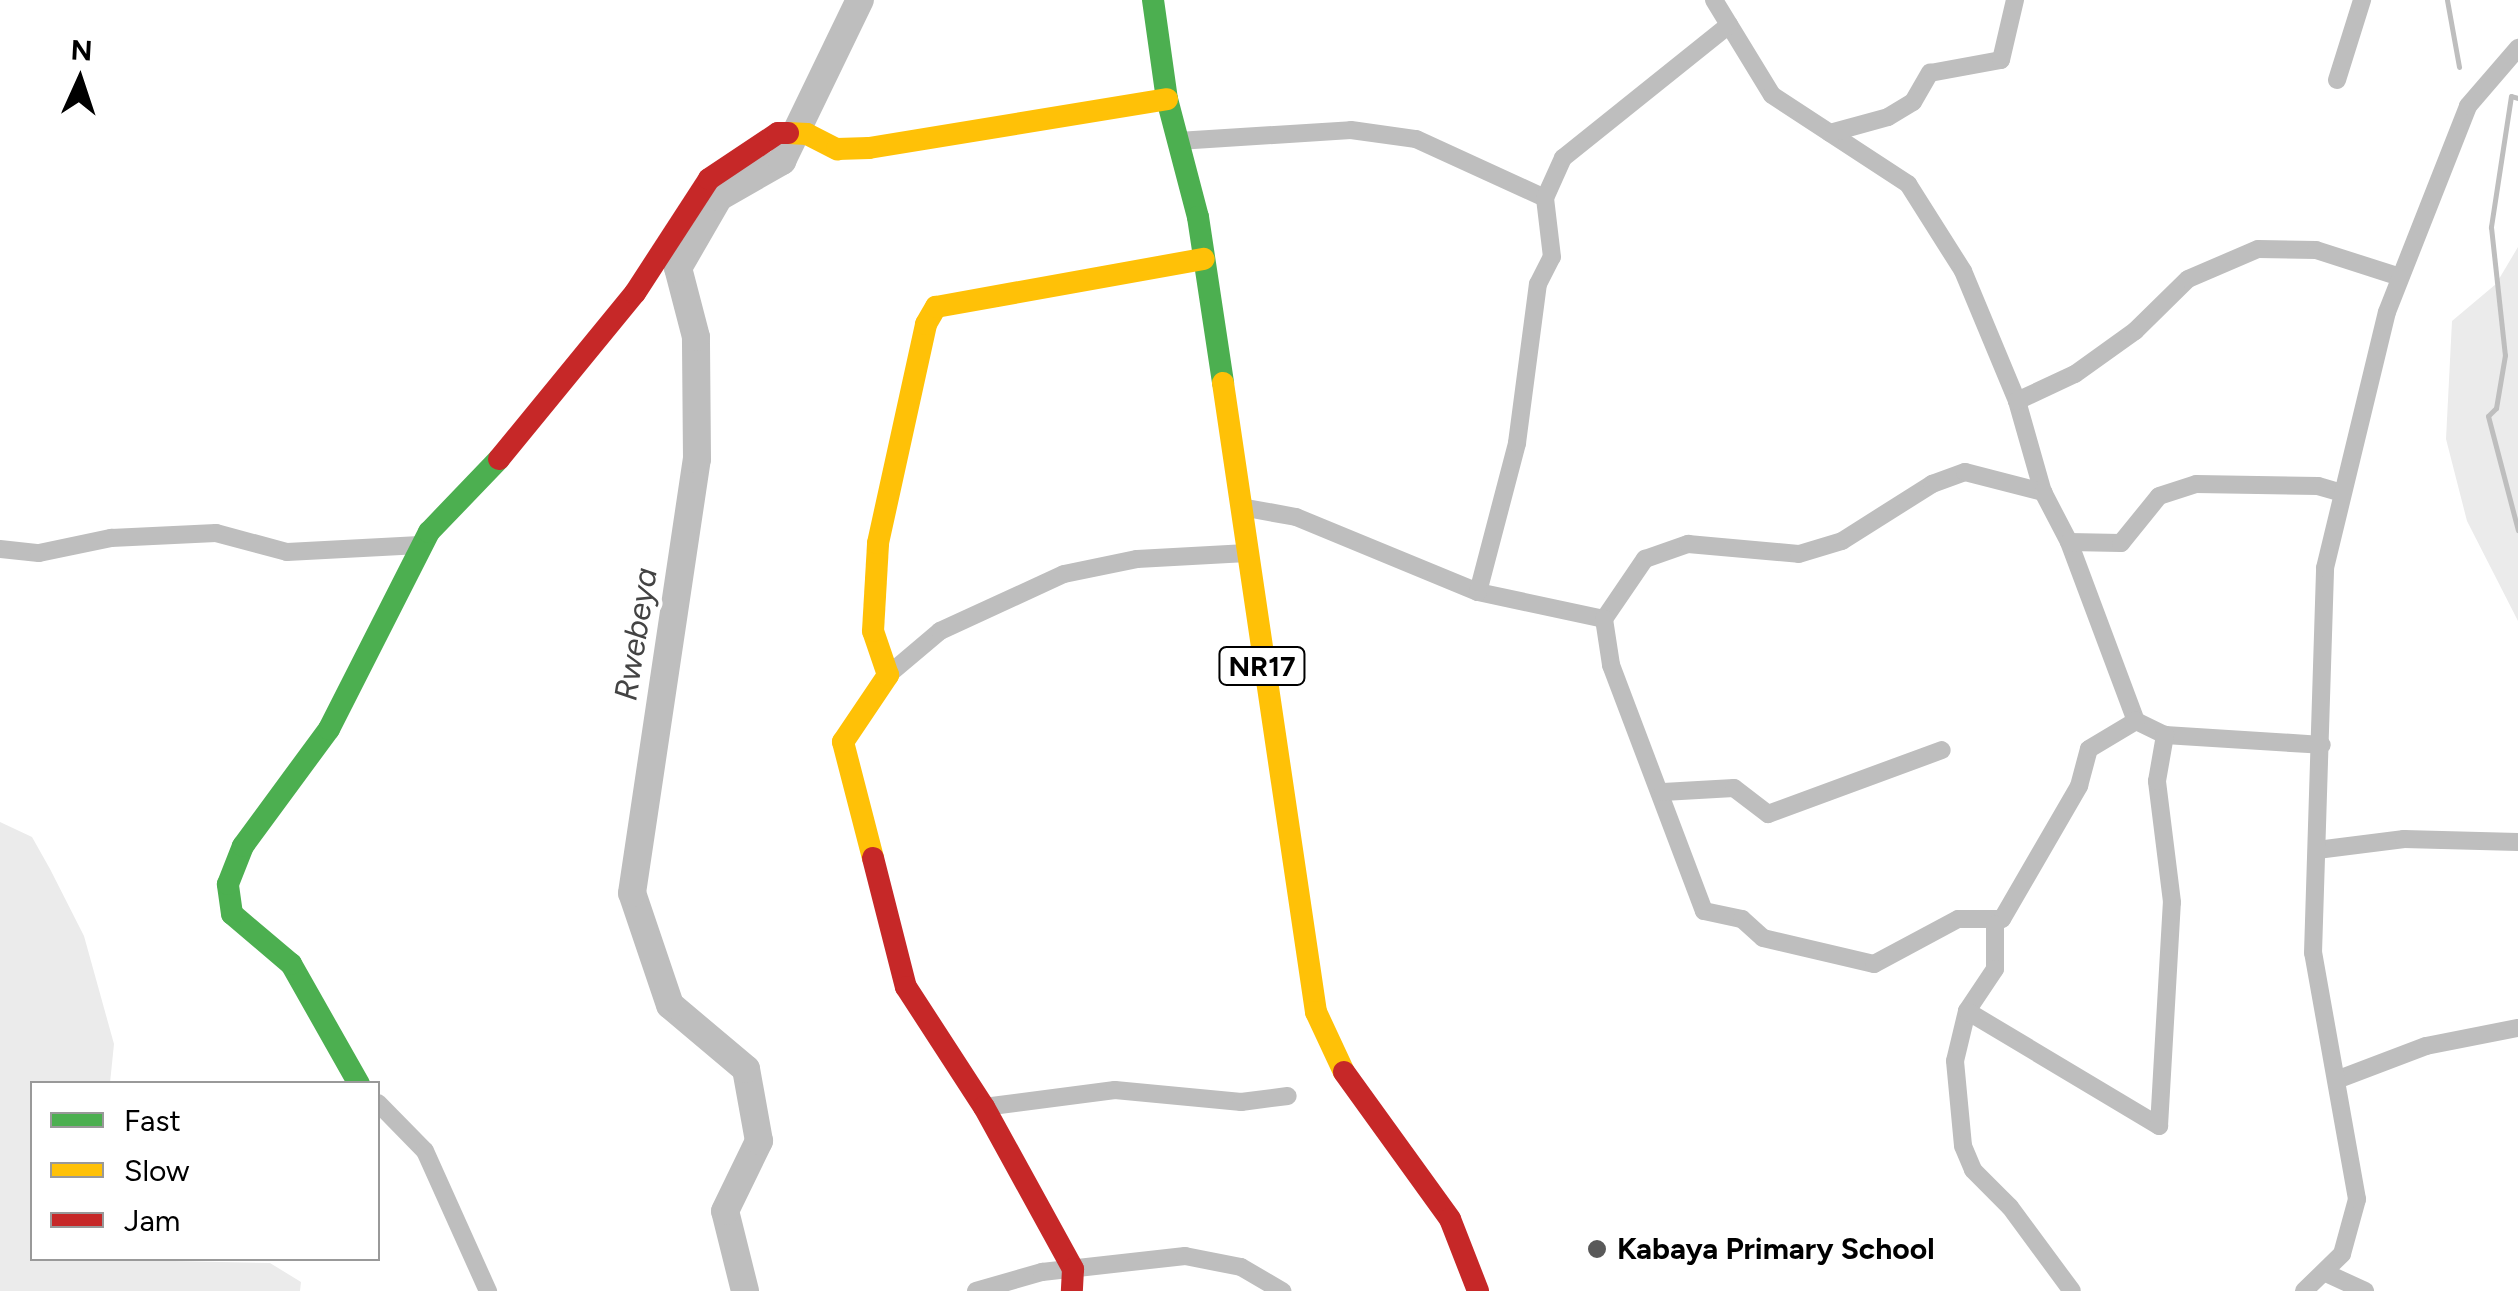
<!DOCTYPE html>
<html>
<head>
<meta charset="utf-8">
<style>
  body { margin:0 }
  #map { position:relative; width:2518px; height:1291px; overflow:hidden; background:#fff; font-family:Figtree,sans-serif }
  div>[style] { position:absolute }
  .green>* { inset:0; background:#ebebeb }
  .stream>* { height:5px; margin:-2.5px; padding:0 2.5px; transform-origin:2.5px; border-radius:2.5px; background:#bebebe }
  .river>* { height:28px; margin:-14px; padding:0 14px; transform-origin:14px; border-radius:14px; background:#bebebe }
  .street>* { height:18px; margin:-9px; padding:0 9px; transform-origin:9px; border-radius:9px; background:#bebebe }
  .fast>* { height:22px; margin:-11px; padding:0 11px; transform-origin:11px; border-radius:11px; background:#4caf50 }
  .slow>* { height:22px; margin:-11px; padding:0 11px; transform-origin:11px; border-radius:11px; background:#ffc107 }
  .jam>* { height:22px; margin:-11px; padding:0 11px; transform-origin:11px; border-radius:11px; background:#c62828 }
  .dots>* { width:28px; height:28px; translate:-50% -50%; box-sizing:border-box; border:5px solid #fff; border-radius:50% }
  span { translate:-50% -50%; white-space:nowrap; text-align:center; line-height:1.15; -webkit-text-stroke:8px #fff; paint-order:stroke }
  .shield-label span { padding:2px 8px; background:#fff; border:2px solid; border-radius:8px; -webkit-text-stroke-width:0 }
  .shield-label { font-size:28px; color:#000; font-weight:700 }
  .poi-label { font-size:30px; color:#000; font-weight:700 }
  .left { translate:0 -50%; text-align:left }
  .water-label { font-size:32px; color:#434343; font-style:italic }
  .legend { position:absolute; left:30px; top:1081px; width:350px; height:180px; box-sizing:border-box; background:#fff; border:2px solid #999; margin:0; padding:12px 18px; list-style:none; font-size:30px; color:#000 }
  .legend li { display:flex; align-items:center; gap:20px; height:50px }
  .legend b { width:50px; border:2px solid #999 }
  .north { position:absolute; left:30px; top:30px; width:100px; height:100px; -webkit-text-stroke:8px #fff; paint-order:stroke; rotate:3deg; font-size:28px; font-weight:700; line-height:40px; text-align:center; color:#000 }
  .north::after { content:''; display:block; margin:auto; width:35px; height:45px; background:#000; clip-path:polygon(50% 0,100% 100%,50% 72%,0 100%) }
</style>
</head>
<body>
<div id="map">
  <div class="green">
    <div style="clip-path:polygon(2518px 247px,2518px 621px,2467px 521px,2446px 439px,2452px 321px,2496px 284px)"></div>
    <div style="clip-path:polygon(0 822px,32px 837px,50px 869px,84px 936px,114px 1044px,110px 1083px,32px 1084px,32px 1258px,270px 1263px,301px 1282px,300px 1291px,0 1291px)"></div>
  </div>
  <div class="stream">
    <div style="left:2447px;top:0;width:68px;rotate:79.8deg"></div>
    <div style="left:2518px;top:98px;width:7px;rotate:-164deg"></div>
    <div style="left:2511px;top:96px;width:133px;rotate:98.7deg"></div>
    <div style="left:2491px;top:227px;width:129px;rotate:83.8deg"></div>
    <div style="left:2505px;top:355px;width:54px;rotate:99.6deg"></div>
    <div style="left:2496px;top:408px;width:11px;rotate:135deg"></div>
    <div style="left:2488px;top:416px;width:118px;rotate:75.3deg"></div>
  </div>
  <div class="river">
    <div style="left:745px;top:1291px;width:82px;rotate:-104deg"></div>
    <div style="left:725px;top:1211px;width:78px;rotate:-64.1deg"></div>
    <div style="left:759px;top:1141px;width:73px;rotate:-100.2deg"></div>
    <div style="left:746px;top:1069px;width:99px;rotate:-139.9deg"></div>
    <div style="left:670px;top:1005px;width:118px;rotate:-108.7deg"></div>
    <div style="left:632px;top:893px;width:439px;rotate:-81.5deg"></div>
    <div style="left:697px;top:459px;width:122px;rotate:-90.5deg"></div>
    <div style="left:696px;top:337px;width:71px;rotate:-104.6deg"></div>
    <div style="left:678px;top:268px;width:82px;rotate:-60deg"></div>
    <div style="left:719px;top:197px;width:73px;rotate:-29.7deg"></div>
    <div style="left:782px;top:161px;width:179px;rotate:-64.2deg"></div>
  </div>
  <div class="street">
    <div style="left:1714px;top:0;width:111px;rotate:58.6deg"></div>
    <div style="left:1772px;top:95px;width:163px;rotate:33.2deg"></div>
    <div style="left:1908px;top:184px;width:103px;rotate:57.7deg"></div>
    <div style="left:1963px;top:271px;width:141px;rotate:67.4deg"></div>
    <div style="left:2017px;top:401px;width:95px;rotate:74.1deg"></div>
    <div style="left:2337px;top:80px;width:84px;rotate:-72.6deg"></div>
    <div style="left:1830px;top:133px;width:60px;rotate:-15.4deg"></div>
    <div style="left:1888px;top:117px;width:29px;rotate:-31deg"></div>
    <div style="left:1913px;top:102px;width:34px;rotate:-60deg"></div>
    <div style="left:1930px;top:73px;width:72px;rotate:-10.4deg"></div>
    <div style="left:2001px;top:60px;width:62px;rotate:-76.9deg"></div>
    <div style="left:1178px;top:141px;width:173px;rotate:-3.6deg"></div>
    <div style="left:1351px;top:130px;width:66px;rotate:7.9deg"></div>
    <div style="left:1416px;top:139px;width:142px;rotate:24.6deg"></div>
    <div style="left:2017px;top:401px;width:64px;rotate:-25deg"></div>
    <div style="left:2075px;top:374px;width:74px;rotate:-35.6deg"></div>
    <div style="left:2135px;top:331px;width:74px;rotate:-44.5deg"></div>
    <div style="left:2188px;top:279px;width:76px;rotate:-23.2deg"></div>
    <div style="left:2258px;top:249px;width:58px;rotate:1deg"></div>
    <div style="left:2316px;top:250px;width:88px;rotate:17.8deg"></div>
    <div style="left:1241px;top:507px;width:56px;rotate:10.3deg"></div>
    <div style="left:1296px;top:517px;width:197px;rotate:22.4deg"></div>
    <div style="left:1478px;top:592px;width:129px;rotate:12.1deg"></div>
    <div style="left:1604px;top:619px;width:73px;rotate:-55.7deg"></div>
    <div style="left:1645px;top:559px;width:46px;rotate:-19.2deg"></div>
    <div style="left:1688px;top:544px;width:111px;rotate:5.1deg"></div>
    <div style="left:1799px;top:554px;width:45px;rotate:-16.8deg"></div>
    <div style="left:1842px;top:541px;width:107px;rotate:-32.3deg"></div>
    <div style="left:1932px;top:484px;width:35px;rotate:-20deg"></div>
    <div style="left:1965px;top:472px;width:81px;rotate:14.4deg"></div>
    <div style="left:2043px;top:492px;width:56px;rotate:62.5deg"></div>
    <div style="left:2069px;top:542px;width:191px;rotate:69.5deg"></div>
    <div style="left:2136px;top:721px;width:32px;rotate:26deg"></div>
    <div style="left:2165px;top:735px;width:157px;rotate:3.6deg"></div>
    <div style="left:2069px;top:542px;width:52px;rotate:1.1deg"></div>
    <div style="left:2121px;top:543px;width:60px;rotate:-51deg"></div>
    <div style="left:2159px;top:496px;width:39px;rotate:-18deg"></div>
    <div style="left:2196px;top:484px;width:122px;rotate:0.9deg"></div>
    <div style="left:2318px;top:486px;width:22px;rotate:16deg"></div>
    <div style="left:0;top:549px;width:39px;rotate:6deg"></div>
    <div style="left:39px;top:553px;width:74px;rotate:-11.8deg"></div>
    <div style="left:111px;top:538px;width:105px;rotate:-2.7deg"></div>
    <div style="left:216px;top:533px;width:73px;rotate:15deg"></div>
    <div style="left:287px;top:552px;width:133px;rotate:-3deg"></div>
    <div style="left:1478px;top:592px;width:154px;rotate:-75.3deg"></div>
    <div style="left:1517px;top:443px;width:160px;rotate:-82.5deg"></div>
    <div style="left:1538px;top:284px;width:30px;rotate:-63deg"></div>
    <div style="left:1552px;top:257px;width:59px;rotate:-96.8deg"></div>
    <div style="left:1545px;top:198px;width:44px;rotate:-65.8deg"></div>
    <div style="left:1563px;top:158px;width:213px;rotate:-38.7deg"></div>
    <div style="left:1604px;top:619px;width:47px;rotate:81.3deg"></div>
    <div style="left:1611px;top:665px;width:263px;rotate:69.3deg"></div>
    <div style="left:1704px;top:911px;width:39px;rotate:12deg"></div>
    <div style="left:1742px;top:919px;width:28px;rotate:42deg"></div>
    <div style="left:1763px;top:938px;width:114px;rotate:13.2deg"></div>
    <div style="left:1874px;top:964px;width:95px;rotate:-28.2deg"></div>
    <div style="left:1958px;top:919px;width:44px"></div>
    <div style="left:2002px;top:919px;width:154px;rotate:-59.9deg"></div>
    <div style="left:2079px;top:786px;width:38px;rotate:-75deg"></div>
    <div style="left:2089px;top:749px;width:55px;rotate:-30.8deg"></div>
    <div style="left:888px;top:675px;width:68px;rotate:-40.2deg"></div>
    <div style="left:940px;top:631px;width:136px;rotate:-24.7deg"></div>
    <div style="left:1064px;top:574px;width:75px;rotate:-11.6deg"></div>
    <div style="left:1137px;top:559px;width:110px;rotate:-3.1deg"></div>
    <div style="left:1663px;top:792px;width:71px;rotate:-3.2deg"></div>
    <div style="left:1734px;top:788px;width:43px;rotate:37.4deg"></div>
    <div style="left:1768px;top:814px;width:185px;rotate:-20.2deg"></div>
    <div style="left:2317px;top:850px;width:88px;rotate:-7.2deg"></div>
    <div style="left:2404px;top:839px;width:114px;rotate:1.5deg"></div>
    <div style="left:1995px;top:924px;width:45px;rotate:90deg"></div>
    <div style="left:1995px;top:969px;width:50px;rotate:123.7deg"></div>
    <div style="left:1967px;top:1011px;width:51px;rotate:103.5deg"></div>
    <div style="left:1955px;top:1061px;width:85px;rotate:84.6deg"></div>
    <div style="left:1963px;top:1146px;width:26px;rotate:67deg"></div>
    <div style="left:1973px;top:1170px;width:52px;rotate:45deg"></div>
    <div style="left:2010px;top:1207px;width:104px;rotate:53.6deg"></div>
    <div style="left:1967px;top:1011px;width:224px;rotate:30.9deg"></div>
    <div style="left:2159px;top:1126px;width:224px;rotate:-86.7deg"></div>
    <div style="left:2172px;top:902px;width:122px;rotate:-97.1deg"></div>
    <div style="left:2157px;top:781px;width:47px;rotate:-80.1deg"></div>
    <div style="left:2339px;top:1079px;width:93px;rotate:-20.8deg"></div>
    <div style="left:2426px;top:1046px;width:94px;rotate:-11.1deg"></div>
    <div style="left:378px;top:1103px;width:67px;rotate:45.6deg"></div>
    <div style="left:425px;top:1151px;width:154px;rotate:65.8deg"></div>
    <div style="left:984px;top:1107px;width:132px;rotate:-7.4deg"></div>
    <div style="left:1115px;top:1090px;width:127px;rotate:5.4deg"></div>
    <div style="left:1241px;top:1102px;width:47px;rotate:-7.3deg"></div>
    <div style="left:2326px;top:1273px;width:43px;rotate:24.8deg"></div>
    <div style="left:976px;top:1291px;width:69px;rotate:-16.1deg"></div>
    <div style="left:1042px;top:1272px;width:144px;rotate:-6.4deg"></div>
    <div style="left:1185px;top:1256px;width:57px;rotate:11.1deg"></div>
    <div style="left:1241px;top:1267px;width:48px;rotate:30.3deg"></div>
    <div style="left:2304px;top:1291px;width:53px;rotate:-44.2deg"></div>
    <div style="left:2342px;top:1254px;width:57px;rotate:-74.7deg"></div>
    <div style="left:2357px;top:1199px;width:250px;rotate:-100.1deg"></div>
    <div style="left:2313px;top:953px;width:385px;rotate:-88.2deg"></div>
    <div style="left:2325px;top:568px;width:263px;rotate:-76.4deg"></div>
    <div style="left:2387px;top:312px;width:221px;rotate:-68.5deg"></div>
    <div style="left:2468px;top:106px;width:77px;rotate:-49.2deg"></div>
  </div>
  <div class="fast">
    <div style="left:1153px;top:0;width:100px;rotate:82deg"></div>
    <div style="left:1167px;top:99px;width:122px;rotate:75.3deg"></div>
    <div style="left:1198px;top:217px;width:168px;rotate:81.4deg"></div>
    <div style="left:359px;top:1084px;width:138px;rotate:-119.5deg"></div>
    <div style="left:291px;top:964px;width:77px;rotate:-139.7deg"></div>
    <div style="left:232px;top:914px;width:30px;rotate:-98deg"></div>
    <div style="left:228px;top:884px;width:41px;rotate:-68.5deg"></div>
    <div style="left:243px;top:846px;width:145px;rotate:-53.7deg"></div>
    <div style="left:329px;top:729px;width:221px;rotate:-63.1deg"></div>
    <div style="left:429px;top:532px;width:101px;rotate:-46.2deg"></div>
  </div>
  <div class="slow">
    <div style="left:788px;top:133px;width:19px;rotate:3deg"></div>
    <div style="left:807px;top:134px;width:34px;rotate:27deg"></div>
    <div style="left:837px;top:149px;width:32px;rotate:-2deg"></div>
    <div style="left:869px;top:148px;width:302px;rotate:-9.3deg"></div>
    <div style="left:1223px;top:383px;width:636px;rotate:81.59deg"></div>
    <div style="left:1316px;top:1012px;width:66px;rotate:65deg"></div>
    <div style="left:873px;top:858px;width:120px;rotate:-104.5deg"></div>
    <div style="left:843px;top:742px;width:81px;rotate:-56.1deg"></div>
    <div style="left:888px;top:675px;width:46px;rotate:-108.8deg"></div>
    <div style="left:873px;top:631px;width:88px;rotate:-86.7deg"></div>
    <div style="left:878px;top:543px;width:224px;rotate:-77.6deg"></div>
    <div style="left:926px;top:324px;width:20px;rotate:-60deg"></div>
    <div style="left:936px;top:307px;width:272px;rotate:-10.2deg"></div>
  </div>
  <div class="jam">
    <div style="left:499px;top:459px;width:215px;rotate:-50.7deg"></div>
    <div style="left:635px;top:293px;width:136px;rotate:-57deg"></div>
    <div style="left:709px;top:179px;width:83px;rotate:-33.7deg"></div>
    <div style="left:778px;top:133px;width:10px"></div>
    <div style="left:873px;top:858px;width:133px;rotate:75.7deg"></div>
    <div style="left:906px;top:987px;width:143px;rotate:57deg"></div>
    <div style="left:984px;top:1107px;width:185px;rotate:61.2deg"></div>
    <div style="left:1073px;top:1269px;width:22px;rotate:93deg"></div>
    <div style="left:1344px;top:1072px;width:181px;rotate:54.2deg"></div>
    <div style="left:1450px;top:1219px;width:77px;rotate:68.7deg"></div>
  </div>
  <div class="dots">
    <div style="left:1597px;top:1249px;background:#595959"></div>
  </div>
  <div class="shield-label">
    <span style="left:1262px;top:666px">NR17</span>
  </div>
  <div class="poi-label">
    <span class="left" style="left:1617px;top:1249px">Kabaya Primary School</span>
  </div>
  <div class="water-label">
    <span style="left:636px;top:634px;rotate:-81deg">Rwebeya</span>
  </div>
  <ul class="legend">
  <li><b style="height:12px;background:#4caf50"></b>Fast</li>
  <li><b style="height:12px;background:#ffc107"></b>Slow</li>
  <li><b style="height:12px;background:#c62828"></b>Jam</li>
  </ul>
  <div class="north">N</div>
</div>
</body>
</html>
